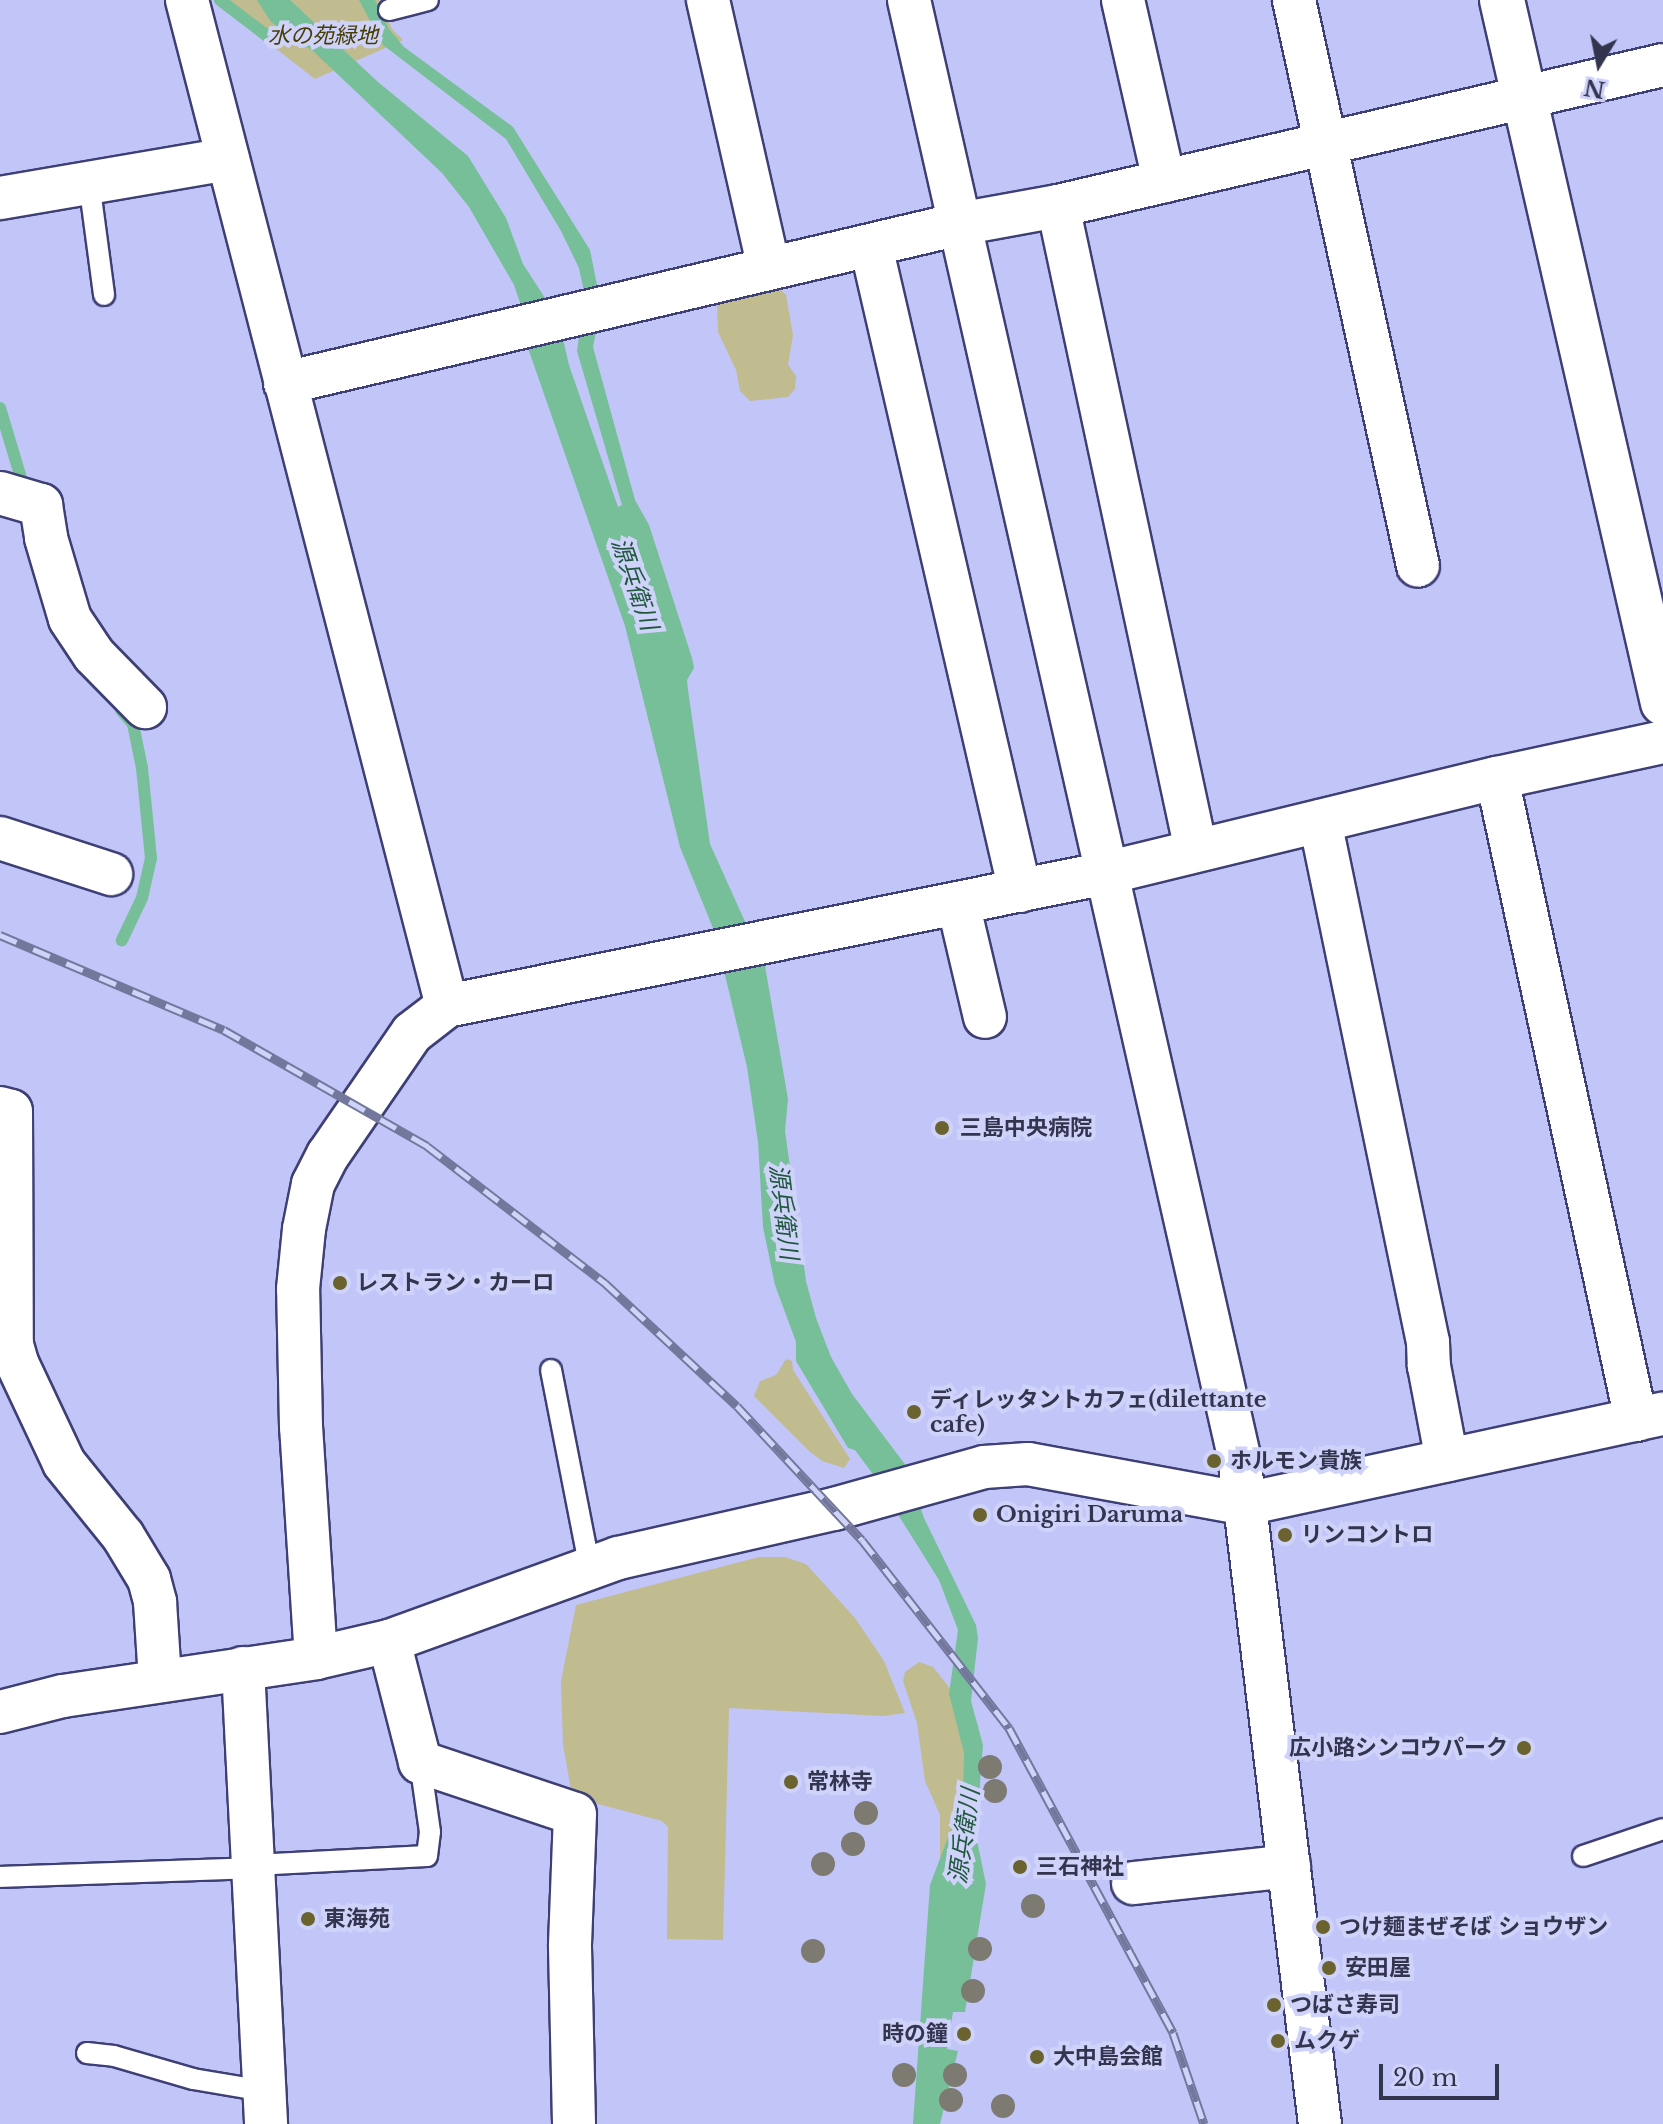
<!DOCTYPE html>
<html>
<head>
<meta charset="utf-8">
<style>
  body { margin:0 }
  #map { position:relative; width:1663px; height:2124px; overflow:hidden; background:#c1c5f8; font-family:"Libre Baskerville","Noto Sans JP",serif }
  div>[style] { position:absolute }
  .green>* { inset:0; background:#c1bb90 }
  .water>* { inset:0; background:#76bf99 }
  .stream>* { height:12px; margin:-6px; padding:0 6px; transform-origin:6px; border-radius:6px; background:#76bf99 }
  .roads { filter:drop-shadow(2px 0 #3e3f75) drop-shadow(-2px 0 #3e3f75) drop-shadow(0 2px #3e3f75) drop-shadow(0 -2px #3e3f75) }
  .lane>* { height:20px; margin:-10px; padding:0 10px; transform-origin:10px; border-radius:10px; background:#fff }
  .street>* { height:42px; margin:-21px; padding:0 21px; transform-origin:21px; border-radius:21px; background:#fff }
  .secondary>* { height:44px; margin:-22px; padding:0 22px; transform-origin:22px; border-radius:22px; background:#fff }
  .rail>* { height:9px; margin-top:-4.5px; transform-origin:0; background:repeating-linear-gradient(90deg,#cfd3fa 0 18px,#74779c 0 36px); box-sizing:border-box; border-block:2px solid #74779c }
  .trees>* { width:24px; height:24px; margin:-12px; border-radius:50%; background:#7d7a71 }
  .dots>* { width:22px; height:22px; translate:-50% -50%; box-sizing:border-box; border:4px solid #cfd3fa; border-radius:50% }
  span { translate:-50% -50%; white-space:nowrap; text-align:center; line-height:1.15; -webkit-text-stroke:8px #cfd3fa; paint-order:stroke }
  .park-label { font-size:22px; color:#453d03; font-style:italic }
  .poi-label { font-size:22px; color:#33354f; font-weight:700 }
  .left { translate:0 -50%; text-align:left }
  .right { translate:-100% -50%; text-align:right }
  .water-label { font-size:24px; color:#20583e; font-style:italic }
  .north { position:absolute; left:1559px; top:24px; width:80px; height:80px; -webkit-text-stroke:6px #cfd3fa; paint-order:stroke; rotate:190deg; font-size:22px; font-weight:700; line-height:32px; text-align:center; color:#33354f }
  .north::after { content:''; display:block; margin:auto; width:28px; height:36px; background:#33354f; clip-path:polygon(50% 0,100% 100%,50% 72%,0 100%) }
  .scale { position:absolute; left:1379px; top:2064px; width:120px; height:36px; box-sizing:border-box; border:4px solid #33354f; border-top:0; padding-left:10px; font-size:24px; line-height:28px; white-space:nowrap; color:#33354f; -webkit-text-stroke:6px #cfd3fa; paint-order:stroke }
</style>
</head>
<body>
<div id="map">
  <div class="green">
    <div style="clip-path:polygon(213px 0,379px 0,392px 29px,403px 40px,315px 79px)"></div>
    <div style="clip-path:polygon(774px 284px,786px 295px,793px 335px,788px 365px,796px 376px,795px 389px,788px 397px,750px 401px,740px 391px,736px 370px,718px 332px,717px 305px,726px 294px)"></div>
    <div style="clip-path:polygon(786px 1359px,792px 1361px,793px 1370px,850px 1459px,844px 1468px,822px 1461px,809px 1451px,754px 1396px,760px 1381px,776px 1375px)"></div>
    <div style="clip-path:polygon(759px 1557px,785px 1557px,806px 1564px,855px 1618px,884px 1661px,905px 1713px,883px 1716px,729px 1708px,723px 1940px,667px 1939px,668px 1827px,662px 1821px,598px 1804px,571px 1789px,563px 1745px,561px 1681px,576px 1605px)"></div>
    <div style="clip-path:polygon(919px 1662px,933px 1667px,952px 1691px,963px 1744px,967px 1796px,940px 1862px,940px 1815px,925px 1781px,917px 1723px,903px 1681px,905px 1672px)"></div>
  </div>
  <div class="water">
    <div style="clip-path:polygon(257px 0,290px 0,378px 82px,468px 156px,506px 218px,523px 264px,558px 318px,569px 365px,618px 507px,622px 505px,577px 351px,585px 296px,579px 268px,561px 231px,506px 139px,383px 45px,359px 0,375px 0,389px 29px,404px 47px,513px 127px,590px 250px,601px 305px,593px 347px,635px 500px,649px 525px,692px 658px,694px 668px,687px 680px,688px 690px,710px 844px,765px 966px,788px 1099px,785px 1131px,806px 1281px,816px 1318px,831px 1357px,852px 1394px,907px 1467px,924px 1518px,976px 1625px,978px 1638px,971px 1701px,983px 1745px,976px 1836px,986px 1884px,965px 2012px,953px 2012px,947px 2049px,958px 2051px,940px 2124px,913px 2124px,930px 1885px,963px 1798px,964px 1753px,949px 1694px,958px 1630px,939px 1580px,872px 1473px,855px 1450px,848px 1448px,796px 1361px,796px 1342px,775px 1285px,763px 1227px,758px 1142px,747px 1067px,715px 933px,680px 847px,625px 626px,529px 351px,527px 323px,514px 285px,469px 207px,442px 173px,313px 51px,271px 22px)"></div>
  </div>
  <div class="stream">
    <div style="left:220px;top:0;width:58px;rotate:37.3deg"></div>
    <div style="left:266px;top:35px;width:34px;rotate:-5deg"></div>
    <div style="left:0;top:408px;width:84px;rotate:73.3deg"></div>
    <div style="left:121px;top:710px;width:18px;rotate:49deg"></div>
    <div style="left:133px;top:724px;width:45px;rotate:78.4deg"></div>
    <div style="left:142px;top:768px;width:90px;rotate:84.3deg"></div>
    <div style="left:151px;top:858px;width:41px;rotate:102.7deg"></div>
    <div style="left:142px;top:898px;width:47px;rotate:115.5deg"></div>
  </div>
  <div class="roads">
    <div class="lane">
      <div style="left:389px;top:10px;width:40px;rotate:-14.4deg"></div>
      <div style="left:89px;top:182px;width:114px;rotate:82.4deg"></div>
      <div style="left:551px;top:1370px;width:202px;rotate:78.9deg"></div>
      <div style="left:1583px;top:1856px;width:84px;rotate:-18.6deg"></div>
      <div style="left:254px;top:1865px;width:173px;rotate:-3deg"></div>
      <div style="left:427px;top:1856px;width:24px;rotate:-83deg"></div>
      <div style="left:430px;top:1832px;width:71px;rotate:-98.1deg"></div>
      <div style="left:0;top:1877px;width:254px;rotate:-2deg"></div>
      <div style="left:87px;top:2053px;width:27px;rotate:6deg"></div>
      <div style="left:114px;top:2056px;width:82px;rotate:16.2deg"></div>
      <div style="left:193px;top:2079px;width:73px;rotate:9.5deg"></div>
    </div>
    <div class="street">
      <div style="left:187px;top:0;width:1039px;rotate:75.51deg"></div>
      <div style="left:708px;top:0;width:275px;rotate:77.2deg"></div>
      <div style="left:909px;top:0;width:1493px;rotate:77.23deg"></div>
      <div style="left:1239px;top:1456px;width:673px;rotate:83.09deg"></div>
      <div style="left:1123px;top:0;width:186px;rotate:77.2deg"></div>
      <div style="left:1294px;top:0;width:579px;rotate:77.64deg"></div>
      <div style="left:0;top:198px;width:231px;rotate:-9.7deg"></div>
      <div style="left:1058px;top:206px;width:659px;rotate:77.91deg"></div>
      <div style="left:871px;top:246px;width:662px;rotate:76.99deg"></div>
      <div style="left:285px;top:383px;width:693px;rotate:-13.27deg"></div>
      <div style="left:959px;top:224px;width:101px;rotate:-10.3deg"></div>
      <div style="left:1058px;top:206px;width:621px;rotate:-13.12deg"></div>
      <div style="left:0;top:493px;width:43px;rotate:16.3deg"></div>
      <div style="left:41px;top:505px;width:33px;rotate:81deg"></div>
      <div style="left:46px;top:538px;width:84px;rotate:73.5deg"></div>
      <div style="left:70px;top:619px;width:43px;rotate:56.3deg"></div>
      <div style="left:94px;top:655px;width:73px;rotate:45.6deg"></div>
      <div style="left:1497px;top:778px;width:657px;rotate:77.78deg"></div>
      <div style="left:1320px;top:821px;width:532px;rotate:78.29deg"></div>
      <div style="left:1428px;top:1342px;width:24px;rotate:88deg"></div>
      <div style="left:1429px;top:1366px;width:96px;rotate:79.2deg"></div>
      <div style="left:0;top:838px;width:117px;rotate:18deg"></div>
      <div style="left:958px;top:903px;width:117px;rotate:76.7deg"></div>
      <div style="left:0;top:1108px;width:11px;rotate:15deg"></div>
      <div style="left:11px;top:1111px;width:234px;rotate:89.8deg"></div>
      <div style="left:12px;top:1345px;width:19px;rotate:74deg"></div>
      <div style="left:17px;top:1363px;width:110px;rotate:64.8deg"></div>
      <div style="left:64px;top:1463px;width:94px;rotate:51.1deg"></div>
      <div style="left:123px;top:1536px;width:50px;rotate:58.8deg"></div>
      <div style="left:149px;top:1579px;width:24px;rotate:75deg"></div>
      <div style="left:155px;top:1602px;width:77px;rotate:86.3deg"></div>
      <div style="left:389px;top:1641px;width:125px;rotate:75.6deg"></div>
      <div style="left:420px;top:1762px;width:163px;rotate:18.5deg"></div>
      <div style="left:575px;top:1814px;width:133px;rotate:92.2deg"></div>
      <div style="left:570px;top:1947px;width:177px;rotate:88.7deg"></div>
      <div style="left:316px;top:1658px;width:231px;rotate:-93.7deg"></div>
      <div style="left:301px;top:1427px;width:138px;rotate:-91.2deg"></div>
      <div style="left:298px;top:1289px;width:60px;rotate:-84.3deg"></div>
      <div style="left:304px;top:1229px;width:46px;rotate:-78.7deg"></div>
      <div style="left:313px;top:1184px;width:33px;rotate:-63deg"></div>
      <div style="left:328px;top:1155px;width:148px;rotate:-55.5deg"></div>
      <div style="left:412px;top:1033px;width:44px;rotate:-37.6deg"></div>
      <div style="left:447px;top:1006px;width:672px;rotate:-11.41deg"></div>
      <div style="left:1106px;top:873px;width:402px;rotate:-13.7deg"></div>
      <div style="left:1497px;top:778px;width:170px;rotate:-12.2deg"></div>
      <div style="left:243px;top:1668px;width:457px;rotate:87.1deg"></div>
      <div style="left:0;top:1712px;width:65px;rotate:-14.3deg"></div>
      <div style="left:63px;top:1696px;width:256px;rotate:-8.5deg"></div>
      <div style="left:316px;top:1658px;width:75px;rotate:-13.1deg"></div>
      <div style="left:389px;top:1641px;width:244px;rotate:-19.9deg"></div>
      <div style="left:618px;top:1558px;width:221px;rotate:-12.8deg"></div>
      <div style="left:834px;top:1509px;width:156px;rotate:-15.6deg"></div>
      <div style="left:984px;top:1467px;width:44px;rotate:-3.9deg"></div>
      <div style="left:1028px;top:1464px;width:221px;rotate:10.4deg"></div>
      <div style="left:1245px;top:1504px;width:428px;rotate:-12.2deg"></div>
      <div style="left:1133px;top:1883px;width:157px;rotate:-6.2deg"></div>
    </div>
    <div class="secondary">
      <div style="left:1502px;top:0;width:721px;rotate:77.1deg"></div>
    </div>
  </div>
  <div class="rail">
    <div style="left:0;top:935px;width:243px;rotate:23deg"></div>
    <div style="left:224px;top:1030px;width:234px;rotate:29.7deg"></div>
    <div style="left:427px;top:1146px;width:225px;rotate:37.6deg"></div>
    <div style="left:605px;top:1283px;width:180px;rotate:43deg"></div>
    <div style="left:737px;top:1406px;width:183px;rotate:47deg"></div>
    <div style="left:862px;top:1540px;width:239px;rotate:52deg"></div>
    <div style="left:1009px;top:1728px;width:346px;rotate:61.7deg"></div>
    <div style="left:1173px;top:2033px;width:96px;rotate:71.2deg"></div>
  </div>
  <div class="trees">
    <div style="left:990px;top:1767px"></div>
    <div style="left:995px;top:1791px"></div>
    <div style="left:866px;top:1813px"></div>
    <div style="left:853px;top:1844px"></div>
    <div style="left:823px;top:1864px"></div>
    <div style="left:1033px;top:1906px"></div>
    <div style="left:980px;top:1949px"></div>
    <div style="left:813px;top:1951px"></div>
    <div style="left:973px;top:1991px"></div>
    <div style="left:904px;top:2075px"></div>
    <div style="left:955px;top:2075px"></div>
    <div style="left:951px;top:2100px"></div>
    <div style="left:1003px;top:2106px"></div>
  </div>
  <div class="dots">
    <div style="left:942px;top:1128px;background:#6a622f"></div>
    <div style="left:340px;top:1283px;background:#6a622f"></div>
    <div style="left:914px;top:1412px;background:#6a622f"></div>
    <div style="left:1214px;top:1461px;background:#6a622f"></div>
    <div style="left:980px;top:1515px;background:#6a622f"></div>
    <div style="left:1285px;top:1535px;background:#6a622f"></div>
    <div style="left:1524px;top:1748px;background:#6a622f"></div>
    <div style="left:791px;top:1782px;background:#6a622f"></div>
    <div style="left:1020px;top:1867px;background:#6a622f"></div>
    <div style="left:308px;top:1919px;background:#6a622f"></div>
    <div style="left:1323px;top:1927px;background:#6a622f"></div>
    <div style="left:1329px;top:1968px;background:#6a622f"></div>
    <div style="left:1274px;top:2005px;background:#6a622f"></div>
    <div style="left:964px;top:2034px;background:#6a622f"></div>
    <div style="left:1278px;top:2041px;background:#6a622f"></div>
    <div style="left:1037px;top:2057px;background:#6a622f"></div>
  </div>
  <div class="park-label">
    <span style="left:323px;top:36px">水の苑緑地</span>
  </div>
  <div class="poi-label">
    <span class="left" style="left:960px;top:1128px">三島中央病院</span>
    <span class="left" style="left:356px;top:1283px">レストラン・カーロ</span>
    <span class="left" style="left:930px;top:1412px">ディレッタントカフェ(dilettante<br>cafe)</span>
    <span class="left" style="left:1230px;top:1461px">ホルモン貴族</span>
    <span class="left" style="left:996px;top:1515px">Onigiri Daruma</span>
    <span class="left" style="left:1301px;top:1535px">リンコントロ</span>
    <span class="right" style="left:1508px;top:1748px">広小路シンコウパーク</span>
    <span class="left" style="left:807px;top:1782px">常林寺</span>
    <span class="left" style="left:1036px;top:1867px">三石神社</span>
    <span class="left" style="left:324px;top:1919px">東海苑</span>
    <span class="left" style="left:1339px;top:1927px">つけ麺まぜそば ショウザン</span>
    <span class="left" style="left:1345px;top:1968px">安田屋</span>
    <span class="left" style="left:1290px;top:2005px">つばさ寿司</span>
    <span class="right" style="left:948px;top:2034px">時の鐘</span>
    <span class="left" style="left:1294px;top:2041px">ムクゲ</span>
    <span class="left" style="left:1053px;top:2057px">大中島会館</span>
  </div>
  <div class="water-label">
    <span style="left:635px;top:584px;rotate:71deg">源兵衛川</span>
    <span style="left:784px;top:1212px;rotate:83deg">源兵衛川</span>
    <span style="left:964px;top:1836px;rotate:-82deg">源兵衛川</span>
  </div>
  <div class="north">N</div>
  <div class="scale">20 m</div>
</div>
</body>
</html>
